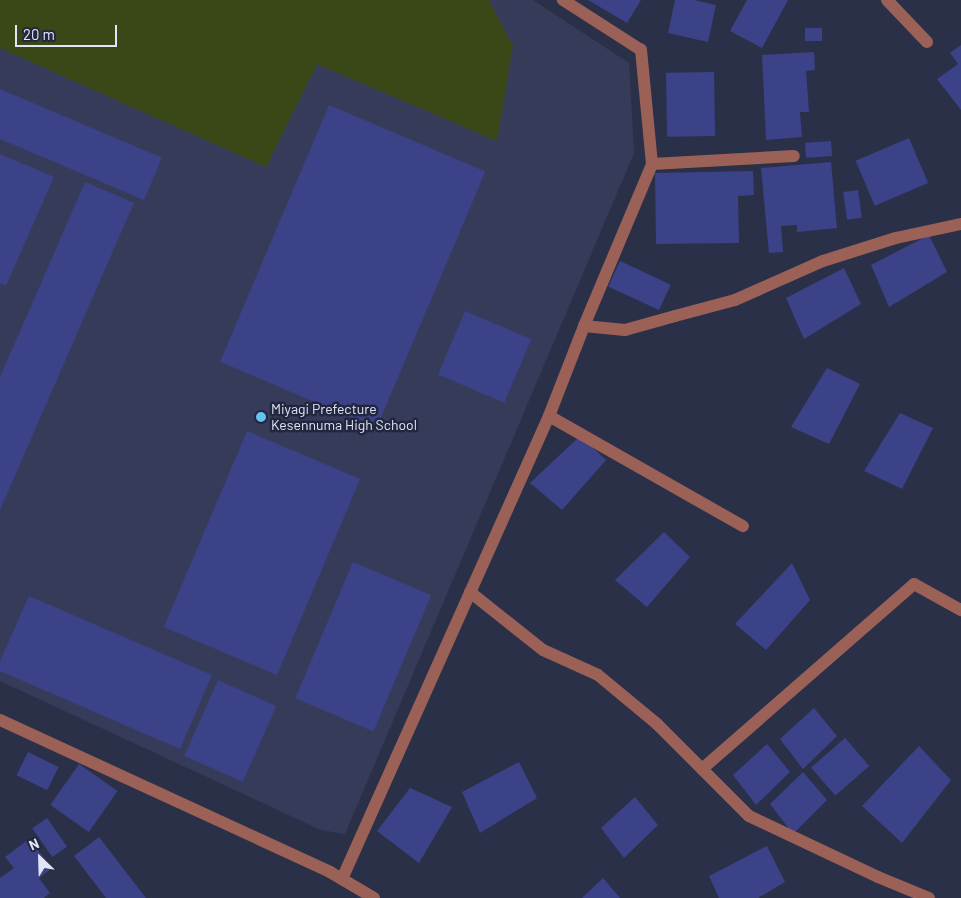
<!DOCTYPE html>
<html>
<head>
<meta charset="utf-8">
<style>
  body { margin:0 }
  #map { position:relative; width:961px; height:898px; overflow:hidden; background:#2b3049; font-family:Barlow,sans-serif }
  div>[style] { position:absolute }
  .built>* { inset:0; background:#363b5a }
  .green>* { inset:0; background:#3a4817 }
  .building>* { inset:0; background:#3b4287; transform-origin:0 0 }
  .minor>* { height:12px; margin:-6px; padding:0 6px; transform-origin:6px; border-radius:6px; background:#9b6157 }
  .dots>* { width:14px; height:14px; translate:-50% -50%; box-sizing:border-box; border:2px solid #22263e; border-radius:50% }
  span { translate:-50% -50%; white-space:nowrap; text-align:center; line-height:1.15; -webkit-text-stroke:5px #22263e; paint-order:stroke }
  .poi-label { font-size:14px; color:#e1e5f6 }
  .left { translate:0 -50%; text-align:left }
  .north { position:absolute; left:15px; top:833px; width:50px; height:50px; -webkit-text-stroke:4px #22263e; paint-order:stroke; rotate:336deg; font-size:14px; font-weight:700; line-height:20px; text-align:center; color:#e1e5f6 }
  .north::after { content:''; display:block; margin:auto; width:18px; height:22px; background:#e1e5f6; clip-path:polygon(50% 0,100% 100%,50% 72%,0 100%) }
  .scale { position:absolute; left:15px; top:25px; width:102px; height:22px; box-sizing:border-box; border:2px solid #e1e5f6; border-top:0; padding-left:6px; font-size:15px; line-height:18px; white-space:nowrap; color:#e1e5f6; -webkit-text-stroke:4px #22263e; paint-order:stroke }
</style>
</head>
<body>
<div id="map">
  <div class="built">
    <div style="clip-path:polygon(0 0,533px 0,629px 63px,634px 153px,345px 834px,321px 830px,0 681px)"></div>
  </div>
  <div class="green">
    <div style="clip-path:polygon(0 0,489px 0,513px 46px,497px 141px,317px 64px,266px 167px,0 48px)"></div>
  </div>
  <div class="building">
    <div style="clip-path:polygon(588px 0,641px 0,627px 23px)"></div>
    <div style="clip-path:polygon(675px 0,694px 0,716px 5px,708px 42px,668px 33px)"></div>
    <div style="clip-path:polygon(747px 0,788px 0,762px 48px,730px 31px)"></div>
    <div style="left:822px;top:28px;width:13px;height:17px;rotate:90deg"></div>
    <div style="clip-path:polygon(961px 45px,961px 110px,937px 79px,958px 64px,950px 53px)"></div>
    <div style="clip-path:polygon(814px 52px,815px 70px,806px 71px,809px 112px,800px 112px,802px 137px,766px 140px,762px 55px)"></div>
    <div style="left:714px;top:72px;width:64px;height:48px;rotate:89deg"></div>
    <div style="left:0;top:89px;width:176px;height:46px;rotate:23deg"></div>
    <div style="left:329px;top:105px;width:170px;height:279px;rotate:23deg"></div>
    <div style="left:909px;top:138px;width:49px;height:58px;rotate:67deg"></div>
    <div style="left:831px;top:141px;width:15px;height:26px;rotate:86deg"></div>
    <div style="clip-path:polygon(0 154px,54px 177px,6px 286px,0 283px)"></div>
    <div style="clip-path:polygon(831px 162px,837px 228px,797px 232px,797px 225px,781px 226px,783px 252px,769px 253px,761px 168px)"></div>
    <div style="clip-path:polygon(753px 171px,754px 195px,738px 196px,739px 243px,656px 244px,655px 173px)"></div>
    <div style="clip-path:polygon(85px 182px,134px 203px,0 510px,0 377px)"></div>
    <div style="left:858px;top:190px;width:28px;height:15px;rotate:82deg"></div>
    <div style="clip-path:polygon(929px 235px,947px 272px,889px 307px,871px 265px)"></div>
    <div style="left:620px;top:261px;width:56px;height:28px;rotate:25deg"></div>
    <div style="clip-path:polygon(844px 268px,861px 304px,804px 339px,786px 298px)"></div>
    <div style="left:465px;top:311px;width:72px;height:69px;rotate:23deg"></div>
    <div style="clip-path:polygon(827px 368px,860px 384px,829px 444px,791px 427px)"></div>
    <div style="clip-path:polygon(900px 413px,933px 428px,902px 489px,864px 471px)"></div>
    <div style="left:247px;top:431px;width:123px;height:213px;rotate:23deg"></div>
    <div style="clip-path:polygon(580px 436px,606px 460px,562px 510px,530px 483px)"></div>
    <div style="clip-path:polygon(664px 532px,690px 557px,647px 607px,615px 580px)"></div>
    <div style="left:353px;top:562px;width:85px;height:148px;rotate:23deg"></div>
    <div style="clip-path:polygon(792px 563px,810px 600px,766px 650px,735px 624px)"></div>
    <div style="clip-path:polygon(29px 596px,212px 675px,180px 749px,0 671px,0 661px)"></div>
    <div style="left:218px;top:680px;width:64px;height:83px;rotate:24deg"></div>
    <div style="clip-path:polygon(814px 708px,837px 736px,803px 769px,780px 739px)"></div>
    <div style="left:845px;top:738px;width:37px;height:45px;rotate:49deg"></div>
    <div style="clip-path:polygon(767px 744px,790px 772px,756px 805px,733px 775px)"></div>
    <div style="clip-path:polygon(919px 746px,951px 780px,902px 843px,862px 806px)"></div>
    <div style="left:28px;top:752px;width:34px;height:26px;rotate:26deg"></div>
    <div style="clip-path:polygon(519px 762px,537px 798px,480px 833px,462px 792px)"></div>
    <div style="left:79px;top:764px;width:47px;height:50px;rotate:35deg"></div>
    <div style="clip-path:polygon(803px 772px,827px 800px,793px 834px,770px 804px)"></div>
    <div style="clip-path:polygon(410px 788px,452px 807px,419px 863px,377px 831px)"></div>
    <div style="clip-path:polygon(635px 797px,658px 825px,624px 858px,601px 828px)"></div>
    <div style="left:47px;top:818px;width:35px;height:18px;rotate:55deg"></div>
    <div style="clip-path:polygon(99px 837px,146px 898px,106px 898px,74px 856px)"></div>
    <div style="clip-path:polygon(29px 839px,52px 868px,39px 878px,50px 893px,44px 898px,0 898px,0 878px,14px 868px,5px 857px)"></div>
    <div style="clip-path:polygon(767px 846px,785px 882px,758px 898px,719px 898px,709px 876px)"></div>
    <div style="clip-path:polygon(603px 878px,620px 898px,582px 898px)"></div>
  </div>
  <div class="minor">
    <div style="left:887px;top:0;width:58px;rotate:46.4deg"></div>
    <div style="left:652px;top:164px;width:142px;rotate:-3.2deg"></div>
    <div style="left:584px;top:326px;width:41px;rotate:5.6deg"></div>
    <div style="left:625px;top:330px;width:52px;rotate:-15.6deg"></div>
    <div style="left:675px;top:316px;width:62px;rotate:-14.9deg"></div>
    <div style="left:735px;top:300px;width:96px;rotate:-23.9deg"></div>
    <div style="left:823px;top:261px;width:77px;rotate:-17.5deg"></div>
    <div style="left:896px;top:238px;width:66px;rotate:-12.2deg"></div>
    <div style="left:549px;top:416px;width:223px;rotate:29.6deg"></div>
    <div style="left:470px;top:592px;width:93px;rotate:38.5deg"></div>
    <div style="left:543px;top:650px;width:60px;rotate:24.4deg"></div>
    <div style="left:598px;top:675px;width:77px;rotate:39.7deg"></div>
    <div style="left:657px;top:724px;width:130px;rotate:45deg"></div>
    <div style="left:749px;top:816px;width:143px;rotate:25.3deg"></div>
    <div style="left:878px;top:877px;width:55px;rotate:22.4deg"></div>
    <div style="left:0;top:720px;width:363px;rotate:24.7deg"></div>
    <div style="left:330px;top:872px;width:51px;rotate:30.6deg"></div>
    <div style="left:702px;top:769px;width:281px;rotate:-41.1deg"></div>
    <div style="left:914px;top:584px;width:54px;rotate:29deg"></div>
    <div style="left:342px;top:879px;width:507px;rotate:-65.91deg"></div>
    <div style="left:549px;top:416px;width:97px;rotate:-68.7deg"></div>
    <div style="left:584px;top:326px;width:176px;rotate:-67.2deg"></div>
    <div style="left:652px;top:164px;width:115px;rotate:-95.5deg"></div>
    <div style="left:641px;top:50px;width:93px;rotate:-147.3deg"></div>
  </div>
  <div class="dots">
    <div style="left:261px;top:417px;background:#65c4ef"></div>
  </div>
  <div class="poi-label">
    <span class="left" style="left:271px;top:417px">Miyagi Prefecture<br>Kesennuma High School</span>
  </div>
  <div class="north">N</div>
  <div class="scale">20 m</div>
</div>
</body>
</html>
